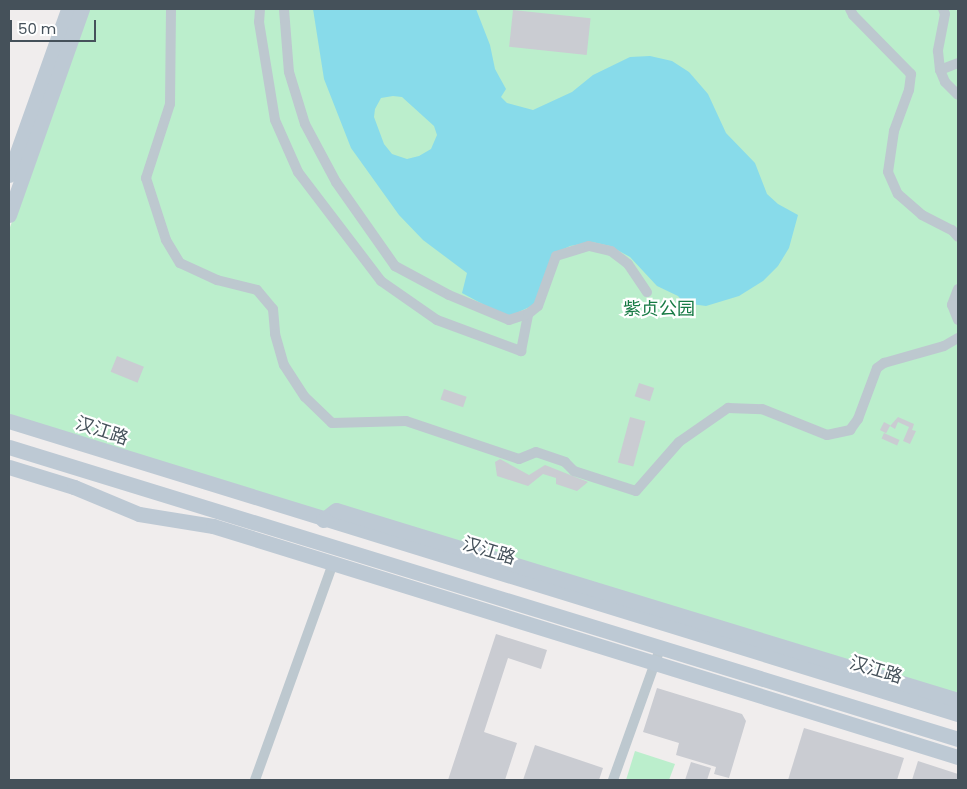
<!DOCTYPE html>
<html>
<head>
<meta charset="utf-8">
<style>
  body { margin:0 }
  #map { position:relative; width:967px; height:789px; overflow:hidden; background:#f0eded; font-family:Poppins,"Noto Sans SC",sans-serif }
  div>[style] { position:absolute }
  .green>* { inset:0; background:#bec }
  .water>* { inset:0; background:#88dbea }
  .building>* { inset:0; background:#caccd2; transform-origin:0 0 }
  .street>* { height:10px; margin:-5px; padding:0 5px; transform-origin:5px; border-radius:5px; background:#bdc8cf }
  .secondary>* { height:15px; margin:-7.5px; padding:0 7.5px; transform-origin:7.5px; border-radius:7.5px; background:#bdc9d4 }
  span { translate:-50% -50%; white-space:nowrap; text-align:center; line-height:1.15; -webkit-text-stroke:4.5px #fff; paint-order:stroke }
  .park-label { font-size:18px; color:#177a44 }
  .street-label { font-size:18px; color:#45515a }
  .frame { position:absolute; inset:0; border:10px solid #45515a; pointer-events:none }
  .scale { position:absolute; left:10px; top:20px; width:86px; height:22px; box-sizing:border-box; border:2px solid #45515a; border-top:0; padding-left:6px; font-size:15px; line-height:18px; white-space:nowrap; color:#45515a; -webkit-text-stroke:4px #fff; paint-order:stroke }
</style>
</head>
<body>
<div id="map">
  <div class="green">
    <div style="clip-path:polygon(88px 9px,958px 9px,958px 714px,9px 421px,9px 230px)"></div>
    <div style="clip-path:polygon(635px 751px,675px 764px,669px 780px,626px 780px)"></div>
  </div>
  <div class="water">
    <div style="clip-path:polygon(evenodd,313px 9px,476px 9px,490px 45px,495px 69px,506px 89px,501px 97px,507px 103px,533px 110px,572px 92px,593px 75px,630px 57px,650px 56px,672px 61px,689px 72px,708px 94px,726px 133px,755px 163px,767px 194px,778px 204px,798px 215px,789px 248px,778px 266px,763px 281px,739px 296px,706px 306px,684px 303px,678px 296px,657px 286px,630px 257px,610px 246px,592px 242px,570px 246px,554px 254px,536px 304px,512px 315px,503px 315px,462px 293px,467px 273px,423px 240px,399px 215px,351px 148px,324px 79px,313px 9px,393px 96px,402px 97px,434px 126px,437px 135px,431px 149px,419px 156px,407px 159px,392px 154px,384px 144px,374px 117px,375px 109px,381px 98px,393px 96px)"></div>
  </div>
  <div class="building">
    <div style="left:513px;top:10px;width:78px;height:37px;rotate:6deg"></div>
    <div style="left:117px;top:356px;width:29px;height:17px;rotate:22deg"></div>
    <div style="left:639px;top:383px;width:16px;height:14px;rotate:18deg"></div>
    <div style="left:444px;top:389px;width:24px;height:11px;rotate:19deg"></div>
    <div style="left:630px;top:417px;width:16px;height:47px;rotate:15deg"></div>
    <div style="clip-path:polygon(898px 417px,914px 424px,912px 430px,916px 431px,910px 444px,903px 441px,909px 427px,898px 422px,895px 429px,890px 426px)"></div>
    <div style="left:884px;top:422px;width:7px;height:9px;rotate:27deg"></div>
    <div style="left:884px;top:433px;width:17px;height:6px;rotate:24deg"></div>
    <div style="clip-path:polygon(500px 459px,529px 475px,545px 465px,588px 482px,577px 491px,556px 484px,556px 478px,543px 474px,528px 486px,497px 476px,495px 462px)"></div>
    <div style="clip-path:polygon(496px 634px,547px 650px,541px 669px,508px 658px,484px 732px,517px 743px,505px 780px,448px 780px)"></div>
    <div style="clip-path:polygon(657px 688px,742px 714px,746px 721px,729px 778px,714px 774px,716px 767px,676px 755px,679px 743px,643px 732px)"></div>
    <div style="clip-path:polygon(804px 728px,904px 758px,897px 780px,788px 780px)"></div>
    <div style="clip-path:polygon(535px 745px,603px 768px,599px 780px,523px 780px)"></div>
    <div style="clip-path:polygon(918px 761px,958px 774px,958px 780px,912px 780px)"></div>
    <div style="clip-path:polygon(691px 762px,711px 768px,707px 780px,685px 780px)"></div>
  </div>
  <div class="street">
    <div style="left:171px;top:9px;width:95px;rotate:90.6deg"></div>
    <div style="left:170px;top:104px;width:78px;rotate:108deg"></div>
    <div style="left:146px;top:178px;width:65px;rotate:72.1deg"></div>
    <div style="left:166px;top:240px;width:27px;rotate:59deg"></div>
    <div style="left:180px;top:263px;width:41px;rotate:24.7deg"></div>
    <div style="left:217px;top:280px;width:41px;rotate:14deg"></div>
    <div style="left:257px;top:290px;width:25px;rotate:50deg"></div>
    <div style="left:273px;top:309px;width:25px;rotate:85deg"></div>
    <div style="left:275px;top:334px;width:32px;rotate:74deg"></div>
    <div style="left:284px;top:365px;width:38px;rotate:57deg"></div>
    <div style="left:305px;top:397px;width:37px;rotate:44deg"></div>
    <div style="left:332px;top:423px;width:74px;rotate:-1.5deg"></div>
    <div style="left:406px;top:421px;width:119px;rotate:18.6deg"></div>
    <div style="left:519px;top:459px;width:18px;rotate:-22deg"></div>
    <div style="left:536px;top:452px;width:31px;rotate:19deg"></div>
    <div style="left:565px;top:462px;width:13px;rotate:45deg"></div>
    <div style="left:574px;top:471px;width:65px;rotate:17.9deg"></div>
    <div style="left:636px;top:491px;width:65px;rotate:-48.7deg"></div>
    <div style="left:679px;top:442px;width:60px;rotate:-34.8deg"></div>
    <div style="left:728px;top:408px;width:34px;rotate:2deg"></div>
    <div style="left:762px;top:409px;width:70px;rotate:21.8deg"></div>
    <div style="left:827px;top:435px;width:24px;rotate:-12deg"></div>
    <div style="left:850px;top:430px;width:14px;rotate:-54deg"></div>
    <div style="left:858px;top:419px;width:54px;rotate:-69.6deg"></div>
    <div style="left:877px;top:368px;width:9px;rotate:-36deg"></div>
    <div style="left:884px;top:363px;width:62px;rotate:-15.8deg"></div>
    <div style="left:944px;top:346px;width:16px;rotate:-30deg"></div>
    <div style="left:260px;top:9px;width:13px;rotate:94deg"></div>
    <div style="left:259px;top:22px;width:99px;rotate:80.7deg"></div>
    <div style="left:275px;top:120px;width:57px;rotate:66.1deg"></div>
    <div style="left:298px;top:172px;width:137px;rotate:52.7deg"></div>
    <div style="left:381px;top:281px;width:68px;rotate:34.9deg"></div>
    <div style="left:437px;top:320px;width:90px;rotate:20.3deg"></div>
    <div style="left:521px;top:351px;width:38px;rotate:-79deg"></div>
    <div style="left:284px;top:9px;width:63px;rotate:85.5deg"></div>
    <div style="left:289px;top:72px;width:54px;rotate:72.9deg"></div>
    <div style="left:305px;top:124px;width:66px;rotate:61.9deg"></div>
    <div style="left:336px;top:182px;width:103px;rotate:54.9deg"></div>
    <div style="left:395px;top:266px;width:61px;rotate:28.2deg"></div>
    <div style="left:449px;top:295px;width:65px;rotate:22.6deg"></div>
    <div style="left:509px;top:320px;width:20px;rotate:-18deg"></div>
    <div style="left:528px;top:314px;width:13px;rotate:-39deg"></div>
    <div style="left:538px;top:306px;width:53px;rotate:-70.2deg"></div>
    <div style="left:556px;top:256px;width:34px;rotate:-17deg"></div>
    <div style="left:589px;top:246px;width:23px;rotate:13deg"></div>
    <div style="left:611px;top:251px;width:21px;rotate:37deg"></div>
    <div style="left:628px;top:264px;width:34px;rotate:56deg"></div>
    <div style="left:850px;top:9px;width:7px;rotate:63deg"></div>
    <div style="left:853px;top:15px;width:83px;rotate:45.5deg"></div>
    <div style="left:911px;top:74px;width:16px;rotate:97deg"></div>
    <div style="left:909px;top:90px;width:44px;rotate:110.1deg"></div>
    <div style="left:894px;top:131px;width:41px;rotate:98.3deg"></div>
    <div style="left:888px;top:172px;width:24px;rotate:66deg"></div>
    <div style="left:898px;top:194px;width:32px;rotate:41deg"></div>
    <div style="left:922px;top:215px;width:34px;rotate:27deg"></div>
    <div style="left:952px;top:230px;width:9px;rotate:49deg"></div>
    <div style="left:943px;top:9px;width:5px;rotate:68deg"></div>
    <div style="left:945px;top:14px;width:38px;rotate:101deg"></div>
    <div style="left:938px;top:51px;width:19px;rotate:84deg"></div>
    <div style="left:940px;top:70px;width:13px;rotate:67deg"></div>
    <div style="left:945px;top:82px;width:18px;rotate:45deg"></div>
    <div style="left:940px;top:70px;width:19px;rotate:-21deg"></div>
    <div style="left:958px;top:289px;width:17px;rotate:111deg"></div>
    <div style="left:952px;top:305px;width:16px;rotate:68deg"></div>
    <div style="left:255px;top:780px;width:231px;rotate:-70.2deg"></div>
    <div style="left:613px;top:780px;width:142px;rotate:-70.3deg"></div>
  </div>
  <div class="secondary">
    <div style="left:9px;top:175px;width:176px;rotate:-70.4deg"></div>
    <div style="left:9px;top:215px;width:219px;rotate:-70.5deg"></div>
    <div style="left:9px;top:421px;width:993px;rotate:17.16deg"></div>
    <div style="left:9px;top:447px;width:993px;rotate:17.1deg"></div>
    <div style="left:9px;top:467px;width:68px;rotate:17.1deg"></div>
    <div style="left:74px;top:487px;width:70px;rotate:22.6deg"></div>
    <div style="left:139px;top:514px;width:75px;rotate:9.2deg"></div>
    <div style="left:213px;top:526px;width:780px;rotate:17.23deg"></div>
    <div style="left:323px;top:520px;width:16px;rotate:-38deg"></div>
    <div style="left:336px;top:510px;width:650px;rotate:16.99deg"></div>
  </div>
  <div class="park-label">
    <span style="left:659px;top:309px">紫贞公园</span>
  </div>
  <div class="street-label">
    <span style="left:102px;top:431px;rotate:18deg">汉江路</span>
    <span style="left:489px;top:551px;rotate:17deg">汉江路</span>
    <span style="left:876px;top:670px;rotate:17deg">汉江路</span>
  </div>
  <div class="frame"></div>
  <div class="scale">50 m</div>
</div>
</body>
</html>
